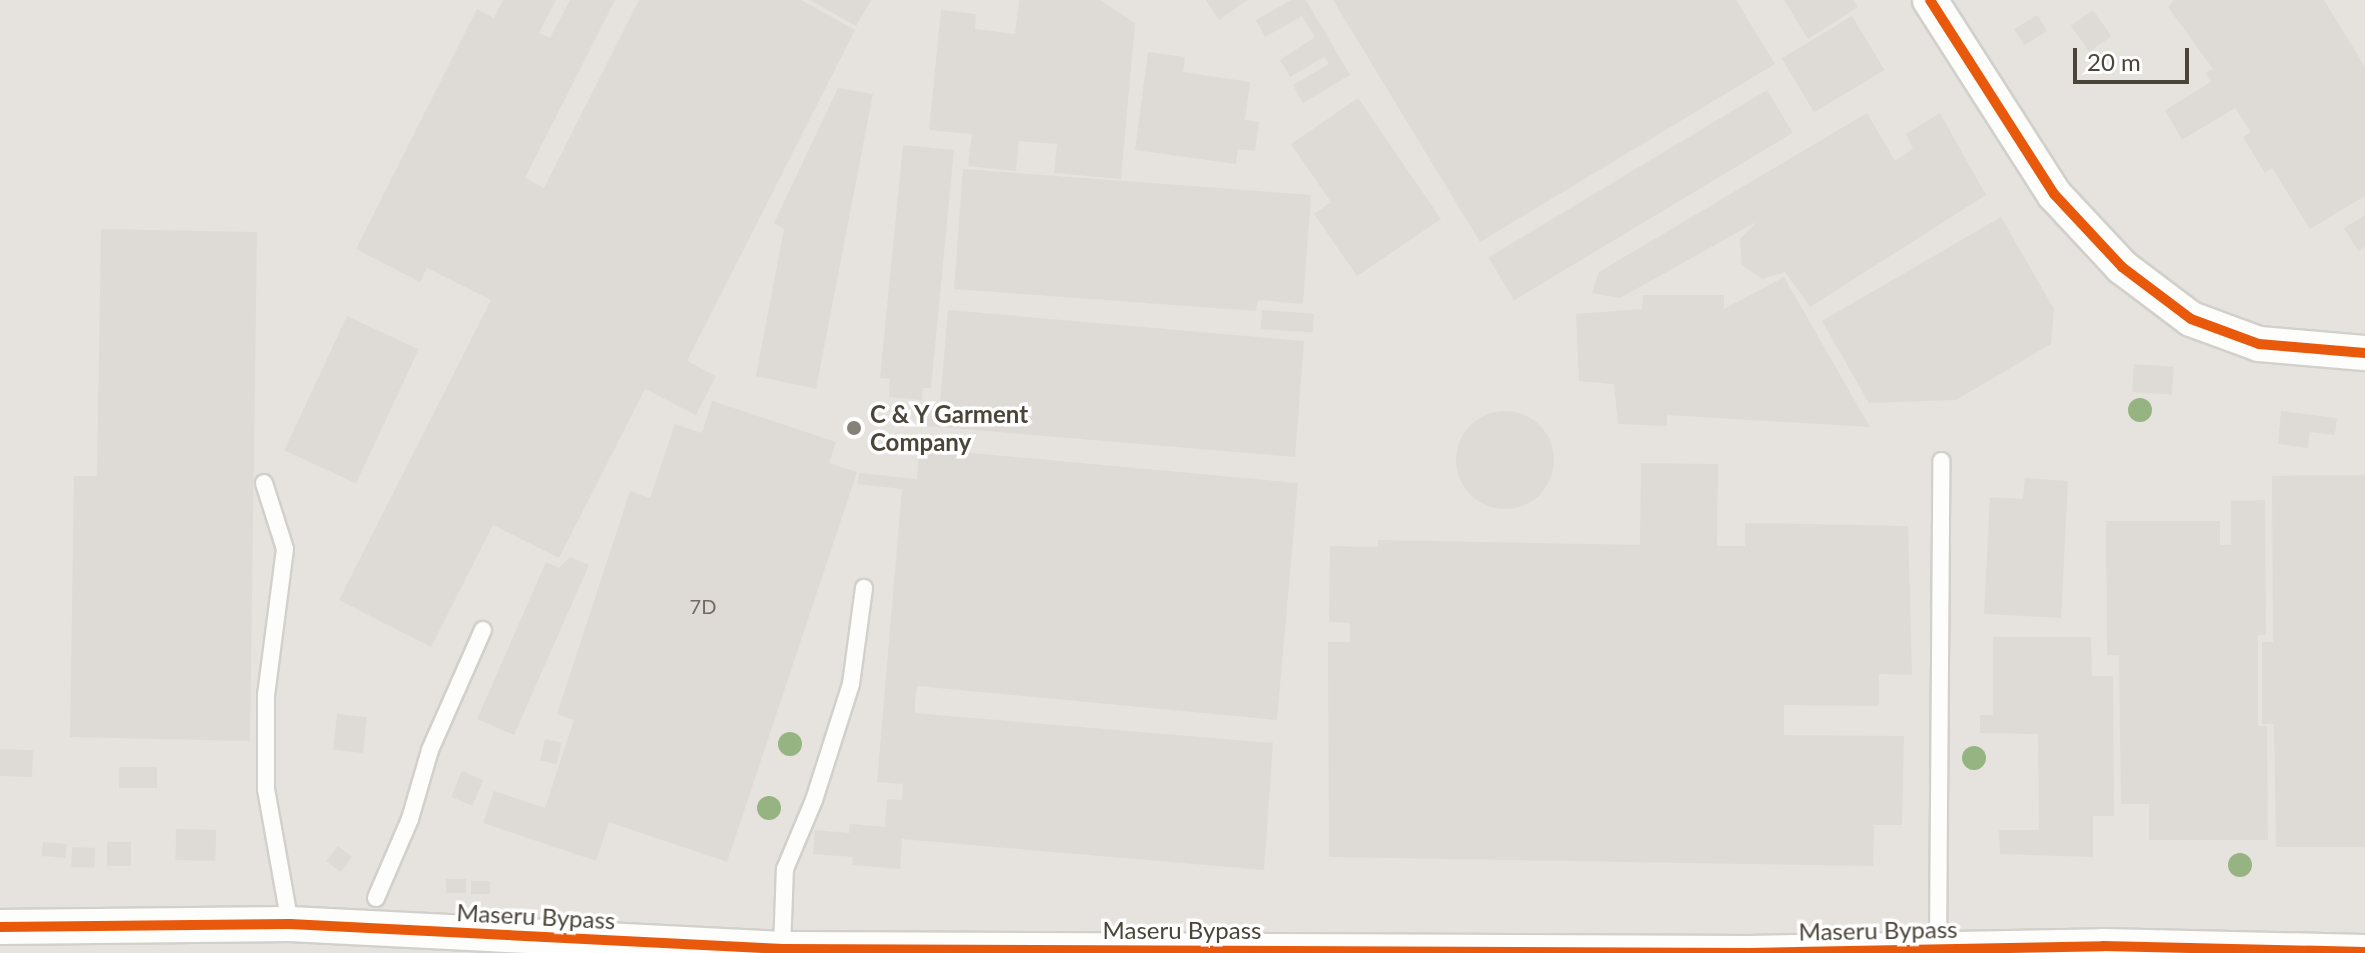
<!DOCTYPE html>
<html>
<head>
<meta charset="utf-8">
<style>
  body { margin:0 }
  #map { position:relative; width:2365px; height:953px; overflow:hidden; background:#f4f2ee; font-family:Lato,sans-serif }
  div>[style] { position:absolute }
  .industrial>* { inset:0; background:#e6e2de; transform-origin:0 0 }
  .building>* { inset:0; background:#dedbd6; transform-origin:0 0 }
  .round { border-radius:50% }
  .roads { filter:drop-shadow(2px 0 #d2d0cb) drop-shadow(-2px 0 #d2d0cb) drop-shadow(0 2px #d2d0cb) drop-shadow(0 -2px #d2d0cb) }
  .service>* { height:16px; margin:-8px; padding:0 8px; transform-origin:8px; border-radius:8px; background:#fdfdfc }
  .minor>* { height:34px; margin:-17px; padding:0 17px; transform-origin:17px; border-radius:17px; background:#fdfdfc }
  .cycleway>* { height:10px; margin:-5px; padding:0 5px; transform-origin:5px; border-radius:5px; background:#e8590c }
  .trees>* { width:24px; height:24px; margin:-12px; border-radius:50%; background:#96b382 }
  .dots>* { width:22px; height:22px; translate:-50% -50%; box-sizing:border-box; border:4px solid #fff; border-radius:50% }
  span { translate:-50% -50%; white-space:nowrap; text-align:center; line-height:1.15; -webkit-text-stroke:7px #fff; paint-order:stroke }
  .number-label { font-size:20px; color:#706a61 }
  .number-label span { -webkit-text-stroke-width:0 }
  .poi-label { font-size:24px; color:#4b4439; font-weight:700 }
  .left { translate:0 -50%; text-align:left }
  .street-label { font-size:24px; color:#4b4439 }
  .scale { position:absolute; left:2073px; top:48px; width:116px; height:36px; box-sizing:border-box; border:4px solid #4b4439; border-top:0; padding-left:10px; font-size:24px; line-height:28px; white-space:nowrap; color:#4b4439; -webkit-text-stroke:6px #fff; paint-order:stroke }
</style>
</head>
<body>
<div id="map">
  <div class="industrial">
    <div style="left:0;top:0;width:2365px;height:953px"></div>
  </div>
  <div class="building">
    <div style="clip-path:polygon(503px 0,556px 0,539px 33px,550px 38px,570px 0,615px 0,525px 178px,544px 188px,639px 0,801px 0,855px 30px,687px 361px,716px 376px,696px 415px,645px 389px,559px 558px,493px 525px,431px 647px,339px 600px,491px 300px,427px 268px,420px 282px,356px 249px,477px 9px,494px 18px)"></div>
    <div style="clip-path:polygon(810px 0,871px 0,856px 26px)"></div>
    <div style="clip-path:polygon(1019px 0,1100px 0,1135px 23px,1121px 179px,1054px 173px,1057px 144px,1019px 141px,1016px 171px,968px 166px,972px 134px,929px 130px,941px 10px,976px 14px,975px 29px,1015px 34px)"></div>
    <div style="clip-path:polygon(1206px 0,1247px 0,1219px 20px)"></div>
    <div style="clip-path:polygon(1291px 0,1306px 0,1350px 75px,1303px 103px,1293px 85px,1329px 64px,1324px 57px,1290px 77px,1280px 60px,1315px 37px,1302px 16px,1265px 37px,1256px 20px)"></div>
    <div style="clip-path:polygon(1333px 0,1736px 0,1775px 64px,1480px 242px)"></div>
    <div style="clip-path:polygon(1784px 0,1853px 0,1858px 7px,1808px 39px)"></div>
    <div style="clip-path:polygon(2174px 0,2324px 0,2365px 67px,2365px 196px,2310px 229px,2272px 168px,2265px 173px,2243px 137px,2251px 132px,2235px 108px,2182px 140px,2165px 110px,2211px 82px,2205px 73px,2213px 69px,2168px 7px)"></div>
    <div style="left:2093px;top:10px;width:32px;height:27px;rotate:55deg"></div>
    <div style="left:2037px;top:15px;width:19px;height:27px;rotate:58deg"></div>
    <div style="left:1852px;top:16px;width:63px;height:82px;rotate:59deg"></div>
    <div style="clip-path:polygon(1148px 52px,1185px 57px,1183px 72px,1250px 82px,1245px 120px,1259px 122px,1255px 151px,1238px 149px,1236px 164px,1135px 150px)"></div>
    <div style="clip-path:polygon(838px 88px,873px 94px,816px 389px,756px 376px,784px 229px,774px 223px)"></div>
    <div style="left:1767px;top:90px;width:50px;height:325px;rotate:59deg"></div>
    <div style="clip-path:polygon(1358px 98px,1441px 219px,1357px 276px,1314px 214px,1331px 202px,1291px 144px)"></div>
    <div style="clip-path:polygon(1867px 113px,1895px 161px,1913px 149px,1906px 134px,1940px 113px,1986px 195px,1810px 307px,1785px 272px,1762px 279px,1742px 265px,1740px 239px,1756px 222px,1620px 298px,1592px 293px,1599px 272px)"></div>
    <div style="clip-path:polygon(903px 145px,954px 150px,931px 388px,923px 388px,922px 400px,889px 397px,890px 379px,880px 378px)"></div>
    <div style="clip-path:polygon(963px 169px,1311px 195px,1303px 304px,1258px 300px,1256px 311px,954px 289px)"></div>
    <div style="clip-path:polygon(2365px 215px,2365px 246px,2358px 251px,2344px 228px)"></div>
    <div style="clip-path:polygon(2001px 217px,2054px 309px,2051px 344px,1956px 400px,1869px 403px,1822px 321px)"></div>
    <div style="clip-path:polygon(101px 229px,257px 232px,250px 741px,70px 737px,74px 476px,97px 476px)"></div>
    <div style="clip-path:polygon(1784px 277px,1870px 427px,1667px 415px,1667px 426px,1618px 424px,1614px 384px,1579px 381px,1576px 314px,1642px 309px,1643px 295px,1724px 295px,1724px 309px)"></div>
    <div style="clip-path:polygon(948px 310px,1304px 341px,1295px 457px,925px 426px,927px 403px,940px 404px)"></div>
    <div style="left:1262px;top:310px;width:52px;height:19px;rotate:4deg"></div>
    <div style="left:347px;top:316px;width:79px;height:148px;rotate:25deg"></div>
    <div style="left:2134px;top:364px;width:40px;height:28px;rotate:4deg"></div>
    <div style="clip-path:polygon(712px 401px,836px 442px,829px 463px,857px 472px,727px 862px,609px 822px,596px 861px,483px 823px,494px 791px,545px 808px,574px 720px,557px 714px,630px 491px,650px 498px,675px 424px,702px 433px)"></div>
    <div style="clip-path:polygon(2281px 411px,2337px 418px,2335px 435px,2310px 432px,2308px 448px,2278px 444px)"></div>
    <div class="round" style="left:1456px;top:411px;width:98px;height:98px"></div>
    <div style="clip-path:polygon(919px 448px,1298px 483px,1277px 720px,917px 686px,915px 701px,915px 713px,1273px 743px,1264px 870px,902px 839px,900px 869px,852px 865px,853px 857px,813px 854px,815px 830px,849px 833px,850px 824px,885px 827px,887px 799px,902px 800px,903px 784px,877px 782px,902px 489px,858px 484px,859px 473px,917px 479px)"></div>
    <div style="clip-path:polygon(1641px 463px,1718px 464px,1717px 546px,1745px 546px,1745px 523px,1908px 526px,1912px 675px,1879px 674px,1879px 706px,1784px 705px,1784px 735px,1904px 736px,1902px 825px,1874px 825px,1873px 866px,1329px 857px,1328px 642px,1350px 642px,1350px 623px,1329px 622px,1330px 546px,1378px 547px,1378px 540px,1640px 545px)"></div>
    <div style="clip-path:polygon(2365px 475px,2365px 847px,2276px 847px,2274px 724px,2262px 724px,2262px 642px,2273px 642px,2272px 476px)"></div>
    <div style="clip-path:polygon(2025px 478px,2068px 481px,2061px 618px,1984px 614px,1990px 497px,2023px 499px)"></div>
    <div style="clip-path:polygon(2265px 500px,2266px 635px,2258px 635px,2258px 726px,2267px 726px,2268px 840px,2149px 840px,2149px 804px,2121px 804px,2119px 655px,2107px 655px,2106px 521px,2220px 521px,2220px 545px,2231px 545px,2231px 501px)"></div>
    <div style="clip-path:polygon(570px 557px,589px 565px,514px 735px,477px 719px,546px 562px,559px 568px)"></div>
    <div style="clip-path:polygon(1993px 637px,2091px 637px,2092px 676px,2113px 676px,2114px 816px,2093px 816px,2093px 857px,2000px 854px,1999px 830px,2039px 830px,2038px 734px,1980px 733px,1980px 715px,1993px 715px)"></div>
    <div style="left:337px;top:714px;width:30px;height:36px;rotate:6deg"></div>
    <div style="left:545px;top:739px;width:17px;height:22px;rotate:13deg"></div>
    <div style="left:0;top:749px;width:33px;height:27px;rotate:2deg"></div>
    <div style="left:119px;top:767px;width:38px;height:21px"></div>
    <div style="left:462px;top:771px;width:23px;height:28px;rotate:23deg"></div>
    <div style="left:176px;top:829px;width:40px;height:31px;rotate:1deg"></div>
    <div style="left:43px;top:842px;width:24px;height:14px;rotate:5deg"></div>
    <div style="left:131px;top:842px;width:24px;height:24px;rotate:90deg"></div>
    <div style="left:338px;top:846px;width:18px;height:19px;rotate:38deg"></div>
    <div style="left:72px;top:847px;width:23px;height:20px;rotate:2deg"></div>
    <div style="left:446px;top:879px;width:20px;height:14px"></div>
    <div style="left:490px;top:881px;width:13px;height:19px;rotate:90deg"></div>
  </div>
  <div class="roads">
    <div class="service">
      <div style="left:264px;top:483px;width:69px;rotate:72.3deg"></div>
      <div style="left:285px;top:549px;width:147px;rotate:97.4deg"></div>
      <div style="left:266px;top:695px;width:94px;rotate:90deg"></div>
      <div style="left:266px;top:789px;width:137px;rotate:79.9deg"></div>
      <div style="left:376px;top:898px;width:86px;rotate:-66.7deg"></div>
      <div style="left:410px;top:819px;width:72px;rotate:-73.8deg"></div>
      <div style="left:430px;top:750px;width:131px;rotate:-66.2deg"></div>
      <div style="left:782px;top:949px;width:80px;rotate:-87.9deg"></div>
      <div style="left:785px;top:869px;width:75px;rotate:-67.2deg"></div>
      <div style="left:814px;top:800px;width:122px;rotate:-72.3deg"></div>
      <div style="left:851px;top:684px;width:97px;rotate:-82.3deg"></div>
      <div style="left:1938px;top:949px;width:488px;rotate:-89.6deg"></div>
    </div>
    <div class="minor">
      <div style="left:1930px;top:0;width:230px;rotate:57.4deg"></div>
      <div style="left:2054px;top:194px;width:100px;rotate:47deg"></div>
      <div style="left:2122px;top:267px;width:86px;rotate:37deg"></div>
      <div style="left:2191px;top:319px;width:72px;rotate:20.2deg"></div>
      <div style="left:2259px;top:344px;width:106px;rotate:4.9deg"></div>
      <div style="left:0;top:927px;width:290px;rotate:-0.6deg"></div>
      <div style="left:290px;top:924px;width:493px;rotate:2.9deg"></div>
      <div style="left:782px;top:949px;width:967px;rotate:0.24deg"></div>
      <div style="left:1749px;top:953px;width:354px;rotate:-1.1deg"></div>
      <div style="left:2103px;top:946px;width:262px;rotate:1.3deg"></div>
    </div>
  </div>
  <div class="cycleway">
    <div style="left:1930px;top:0;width:230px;rotate:57.4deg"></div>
    <div style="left:2054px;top:194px;width:100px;rotate:47deg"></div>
    <div style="left:2122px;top:267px;width:86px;rotate:37deg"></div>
    <div style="left:2191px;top:319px;width:72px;rotate:20.2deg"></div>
    <div style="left:2259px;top:344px;width:106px;rotate:4.9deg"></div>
    <div style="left:0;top:927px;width:290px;rotate:-0.6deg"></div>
    <div style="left:290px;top:924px;width:493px;rotate:2.9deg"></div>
    <div style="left:782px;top:949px;width:967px;rotate:0.24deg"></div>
    <div style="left:1749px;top:953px;width:354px;rotate:-1.1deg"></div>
    <div style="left:2103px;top:946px;width:262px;rotate:1.3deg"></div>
  </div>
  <div class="trees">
    <div style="left:2140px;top:410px"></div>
    <div style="left:790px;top:744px"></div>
    <div style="left:1974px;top:758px"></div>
    <div style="left:769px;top:808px"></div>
    <div style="left:2240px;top:865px"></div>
  </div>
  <div class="dots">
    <div style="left:854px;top:428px;background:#868178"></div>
  </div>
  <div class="number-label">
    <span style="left:703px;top:606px">7D</span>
  </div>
  <div class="poi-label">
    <span class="left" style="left:870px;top:428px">C &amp; Y Garment<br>Company</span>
  </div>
  <div class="street-label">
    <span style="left:536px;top:916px;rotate:3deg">Maseru Bypass</span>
    <span style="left:1182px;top:930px">Maseru Bypass</span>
    <span style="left:1878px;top:930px;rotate:-1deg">Maseru Bypass</span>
  </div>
  <div class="scale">20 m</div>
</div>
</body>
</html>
